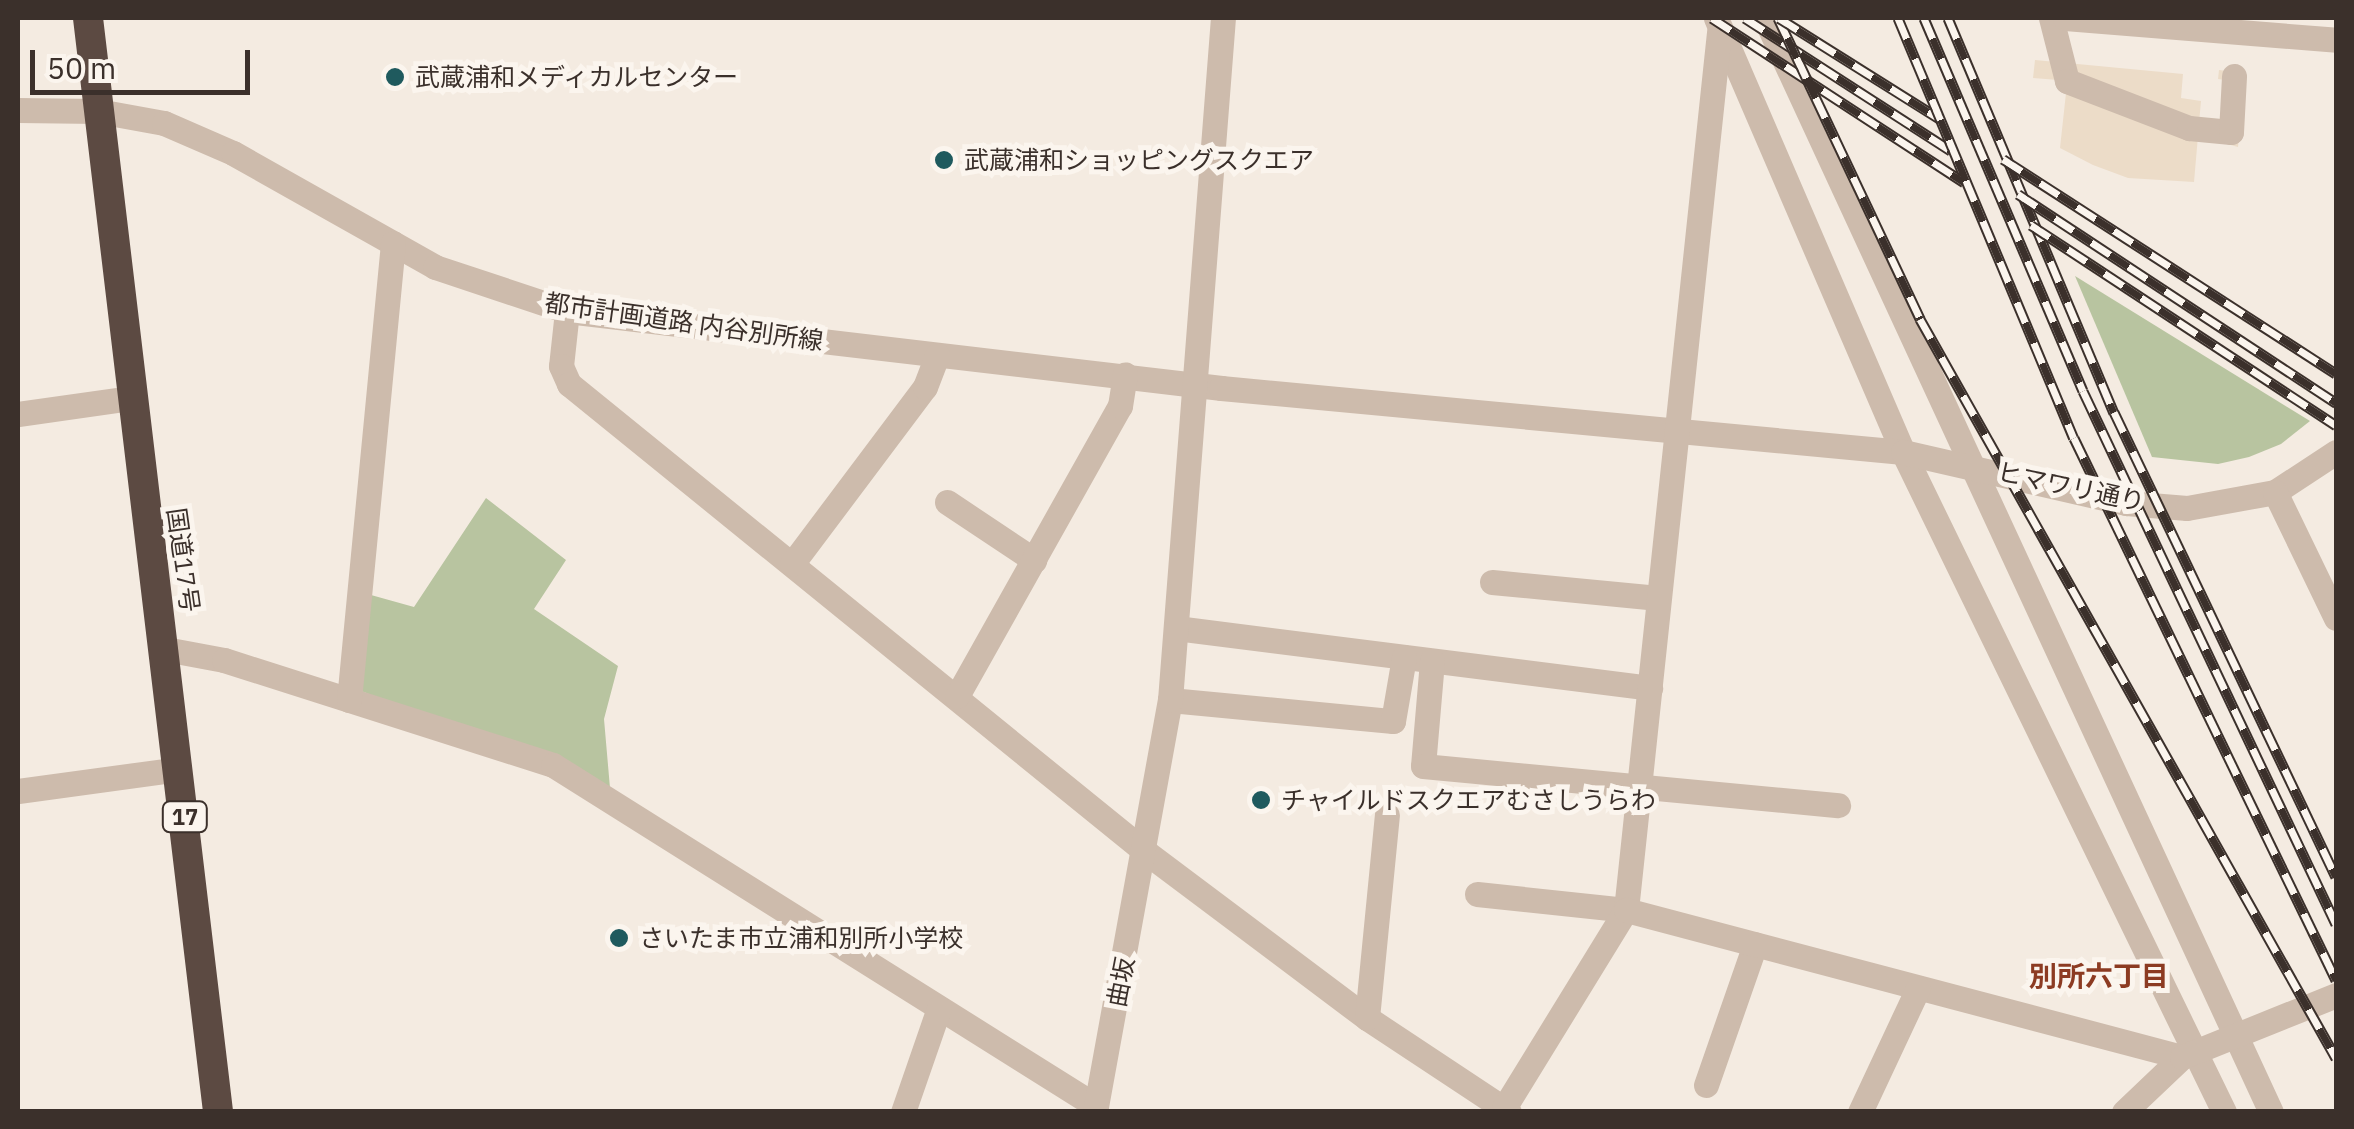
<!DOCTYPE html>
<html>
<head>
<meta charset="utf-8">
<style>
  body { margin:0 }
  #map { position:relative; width:2354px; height:1129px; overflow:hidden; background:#f4ebe1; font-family:"IBM Plex Sans","Noto Sans JP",sans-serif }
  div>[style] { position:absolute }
  .green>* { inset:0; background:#b8c4a0 }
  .plaza>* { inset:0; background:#ecdcc8 }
  .minor>* { height:25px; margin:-12.5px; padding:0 12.5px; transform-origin:12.5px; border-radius:12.5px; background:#cdbbac }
  .highway>* { height:30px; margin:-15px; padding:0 15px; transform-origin:15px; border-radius:15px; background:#5c4a42 }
  .rail>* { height:11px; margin-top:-5.5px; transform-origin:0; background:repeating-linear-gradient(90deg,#fbf5ee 0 22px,#3b302b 0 44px); box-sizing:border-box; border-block:2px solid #3b302b }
  .dots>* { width:28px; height:28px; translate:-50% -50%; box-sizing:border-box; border:5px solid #fbf5ee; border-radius:50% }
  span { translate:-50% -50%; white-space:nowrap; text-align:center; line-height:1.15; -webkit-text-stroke:10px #fbf5ee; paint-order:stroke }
  .shield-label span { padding:2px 8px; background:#fbf5ee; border:2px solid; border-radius:8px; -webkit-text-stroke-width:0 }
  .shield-label { font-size:22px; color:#3b302b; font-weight:700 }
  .poi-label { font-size:25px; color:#3b302b }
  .left { translate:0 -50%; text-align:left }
  .street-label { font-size:25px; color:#3b302b }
  .neighbourhood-label { font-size:28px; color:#8c3b22; font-weight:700 }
  .frame { position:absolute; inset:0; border:20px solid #3b302b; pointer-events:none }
  .scale { position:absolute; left:30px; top:50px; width:220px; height:45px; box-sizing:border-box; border:5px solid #3b302b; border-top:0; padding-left:12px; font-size:30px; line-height:35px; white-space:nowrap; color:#3b302b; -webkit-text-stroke:8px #fbf5ee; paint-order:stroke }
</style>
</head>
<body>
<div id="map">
  <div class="green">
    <div style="clip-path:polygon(2075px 276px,2310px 421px,2281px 444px,2249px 457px,2218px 464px,2152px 457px)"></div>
    <div style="clip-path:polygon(486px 498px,566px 560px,534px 609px,618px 666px,604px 719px,610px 788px,361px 691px,371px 595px,414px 607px)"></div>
  </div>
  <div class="plaza">
    <div style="clip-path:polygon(2035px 60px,2183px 74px,2181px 98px,2201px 101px,2199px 123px,2222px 125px,2225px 80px,2218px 79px,2219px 70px,2235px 72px,2244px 91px,2238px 147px,2198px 136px,2194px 182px,2128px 178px,2093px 165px,2060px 148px,2066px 93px,2058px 80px,2033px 78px)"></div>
  </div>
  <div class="minor">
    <div style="left:1716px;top:18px;width:473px;rotate:66.7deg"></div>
    <div style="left:1903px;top:452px;width:734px;rotate:64.06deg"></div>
    <div style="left:1765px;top:18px;width:1205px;rotate:65.18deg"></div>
    <div style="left:2051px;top:18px;width:65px;rotate:75.7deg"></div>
    <div style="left:2067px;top:81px;width:131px;rotate:21.1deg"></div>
    <div style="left:2189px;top:128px;width:42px;rotate:5.4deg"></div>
    <div style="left:2231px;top:132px;width:56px;rotate:-86.9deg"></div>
    <div style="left:2065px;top:18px;width:272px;rotate:4.6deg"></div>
    <div style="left:18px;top:110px;width:80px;rotate:0.7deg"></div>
    <div style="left:98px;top:111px;width:67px;rotate:10.3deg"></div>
    <div style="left:164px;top:123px;width:75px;rotate:23.5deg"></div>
    <div style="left:233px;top:153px;width:232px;rotate:29.4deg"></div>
    <div style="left:435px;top:267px;width:139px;rotate:18.4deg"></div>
    <div style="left:567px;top:311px;width:659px;rotate:6.71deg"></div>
    <div style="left:1221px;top:388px;width:685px;rotate:5.36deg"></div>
    <div style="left:1903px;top:452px;width:229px;rotate:12.9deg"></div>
    <div style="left:2126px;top:503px;width:61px;rotate:4.7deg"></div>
    <div style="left:2187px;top:508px;width:89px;rotate:-10.3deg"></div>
    <div style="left:2275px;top:492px;width:73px;rotate:-33.3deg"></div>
    <div style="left:567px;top:311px;width:55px;rotate:96.2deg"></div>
    <div style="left:561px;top:366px;width:20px;rotate:66deg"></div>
    <div style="left:569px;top:384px;width:744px;rotate:39.06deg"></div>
    <div style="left:1147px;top:853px;width:275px;rotate:36.9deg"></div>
    <div style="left:1367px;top:1018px;width:170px;rotate:33.5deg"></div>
    <div style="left:18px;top:414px;width:113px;rotate:-8.1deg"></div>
    <div style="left:2275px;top:492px;width:140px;rotate:64.2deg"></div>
    <div style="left:947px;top:502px;width:105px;rotate:33.7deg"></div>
    <div style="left:792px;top:564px;width:221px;rotate:-53.1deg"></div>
    <div style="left:925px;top:387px;width:34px;rotate:-69deg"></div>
    <div style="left:1492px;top:582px;width:167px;rotate:5.5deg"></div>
    <div style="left:1176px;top:628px;width:478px;rotate:7.2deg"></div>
    <div style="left:165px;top:649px;width:60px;rotate:10.6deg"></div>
    <div style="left:224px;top:660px;width:345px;rotate:17.7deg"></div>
    <div style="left:553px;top:765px;width:641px;rotate:32.13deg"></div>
    <div style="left:1432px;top:661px;width:105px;rotate:94.9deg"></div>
    <div style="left:1423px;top:766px;width:417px;rotate:5.4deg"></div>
    <div style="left:957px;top:696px;width:333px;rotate:-60.7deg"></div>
    <div style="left:1120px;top:406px;width:32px;rotate:-81deg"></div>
    <div style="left:349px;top:700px;width:459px;rotate:-84.5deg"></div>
    <div style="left:1170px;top:700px;width:224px;rotate:5.4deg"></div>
    <div style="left:1393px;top:721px;width:65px;rotate:-80.2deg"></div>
    <div style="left:18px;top:791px;width:162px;rotate:-7.8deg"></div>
    <div style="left:1477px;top:894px;width:150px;rotate:6.1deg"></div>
    <div style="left:1626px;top:910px;width:883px;rotate:-83.95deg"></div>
    <div style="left:1367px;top:1018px;width:204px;rotate:-84.4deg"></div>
    <div style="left:1706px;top:1085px;width:149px;rotate:-70.8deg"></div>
    <div style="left:1504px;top:1108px;width:233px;rotate:-58.4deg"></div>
    <div style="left:1626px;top:910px;width:575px;rotate:14.81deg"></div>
    <div style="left:903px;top:1112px;width:110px;rotate:-70.9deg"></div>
    <div style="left:1095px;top:1112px;width:419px;rotate:-79.7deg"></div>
    <div style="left:1170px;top:700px;width:684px;rotate:-85.56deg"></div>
    <div style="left:1860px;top:1112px;width:137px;rotate:-64.9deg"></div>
    <div style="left:2124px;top:1112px;width:80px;rotate:-43.5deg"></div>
    <div style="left:2182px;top:1057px;width:166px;rotate:-21.9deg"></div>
  </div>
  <div class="highway">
    <div style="left:88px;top:18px;width:1102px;rotate:83.22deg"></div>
  </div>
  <div class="rail">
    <div style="left:1712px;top:18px;width:301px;rotate:33.1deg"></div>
    <div style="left:1745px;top:18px;width:245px;rotate:32.8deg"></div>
    <div style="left:1778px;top:18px;width:333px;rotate:64.7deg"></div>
    <div style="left:1920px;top:319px;width:848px;rotate:60.62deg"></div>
    <div style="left:1779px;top:18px;width:190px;rotate:32.1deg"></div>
    <div style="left:1898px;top:18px;width:455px;rotate:67.3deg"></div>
    <div style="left:2074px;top:438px;width:602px;rotate:64.2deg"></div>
    <div style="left:1924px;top:18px;width:405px;rotate:66.9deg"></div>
    <div style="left:2083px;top:391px;width:590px;rotate:64.61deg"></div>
    <div style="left:1948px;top:18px;width:428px;rotate:67.2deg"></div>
    <div style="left:2114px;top:412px;width:515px;rotate:64.48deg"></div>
    <div style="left:2003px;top:159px;width:396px;rotate:32.8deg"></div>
    <div style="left:2018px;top:194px;width:381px;rotate:33.3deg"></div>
    <div style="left:2031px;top:225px;width:365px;rotate:33.3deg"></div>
  </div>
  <div class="dots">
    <div style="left:395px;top:77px;background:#1f5a5e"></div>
    <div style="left:944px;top:160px;background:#1f5a5e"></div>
    <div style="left:1261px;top:800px;background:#1f5a5e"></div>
    <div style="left:619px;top:938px;background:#1f5a5e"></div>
  </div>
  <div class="shield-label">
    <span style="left:185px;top:817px">17</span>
  </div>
  <div class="poi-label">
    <span class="left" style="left:415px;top:77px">武蔵浦和メディカルセンター</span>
    <span class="left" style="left:964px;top:160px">武蔵浦和ショッピングスクエア</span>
    <span class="left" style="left:1281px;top:800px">チャイルドスクエアむさしうらわ</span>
    <span class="left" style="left:639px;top:938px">さいたま市立浦和別所小学校</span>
  </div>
  <div class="street-label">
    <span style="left:684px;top:322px;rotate:8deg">都市計画道路 内谷別所線</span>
    <span style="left:2071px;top:487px;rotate:12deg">ヒマワリ通り</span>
    <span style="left:183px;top:560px;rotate:82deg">国道17号</span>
    <span style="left:1121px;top:982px;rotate:-79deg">曲坂</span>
  </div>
  <div class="neighbourhood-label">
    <span style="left:2099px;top:976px">別所六丁目</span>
  </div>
  <div class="frame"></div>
  <div class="scale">50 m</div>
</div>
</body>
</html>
